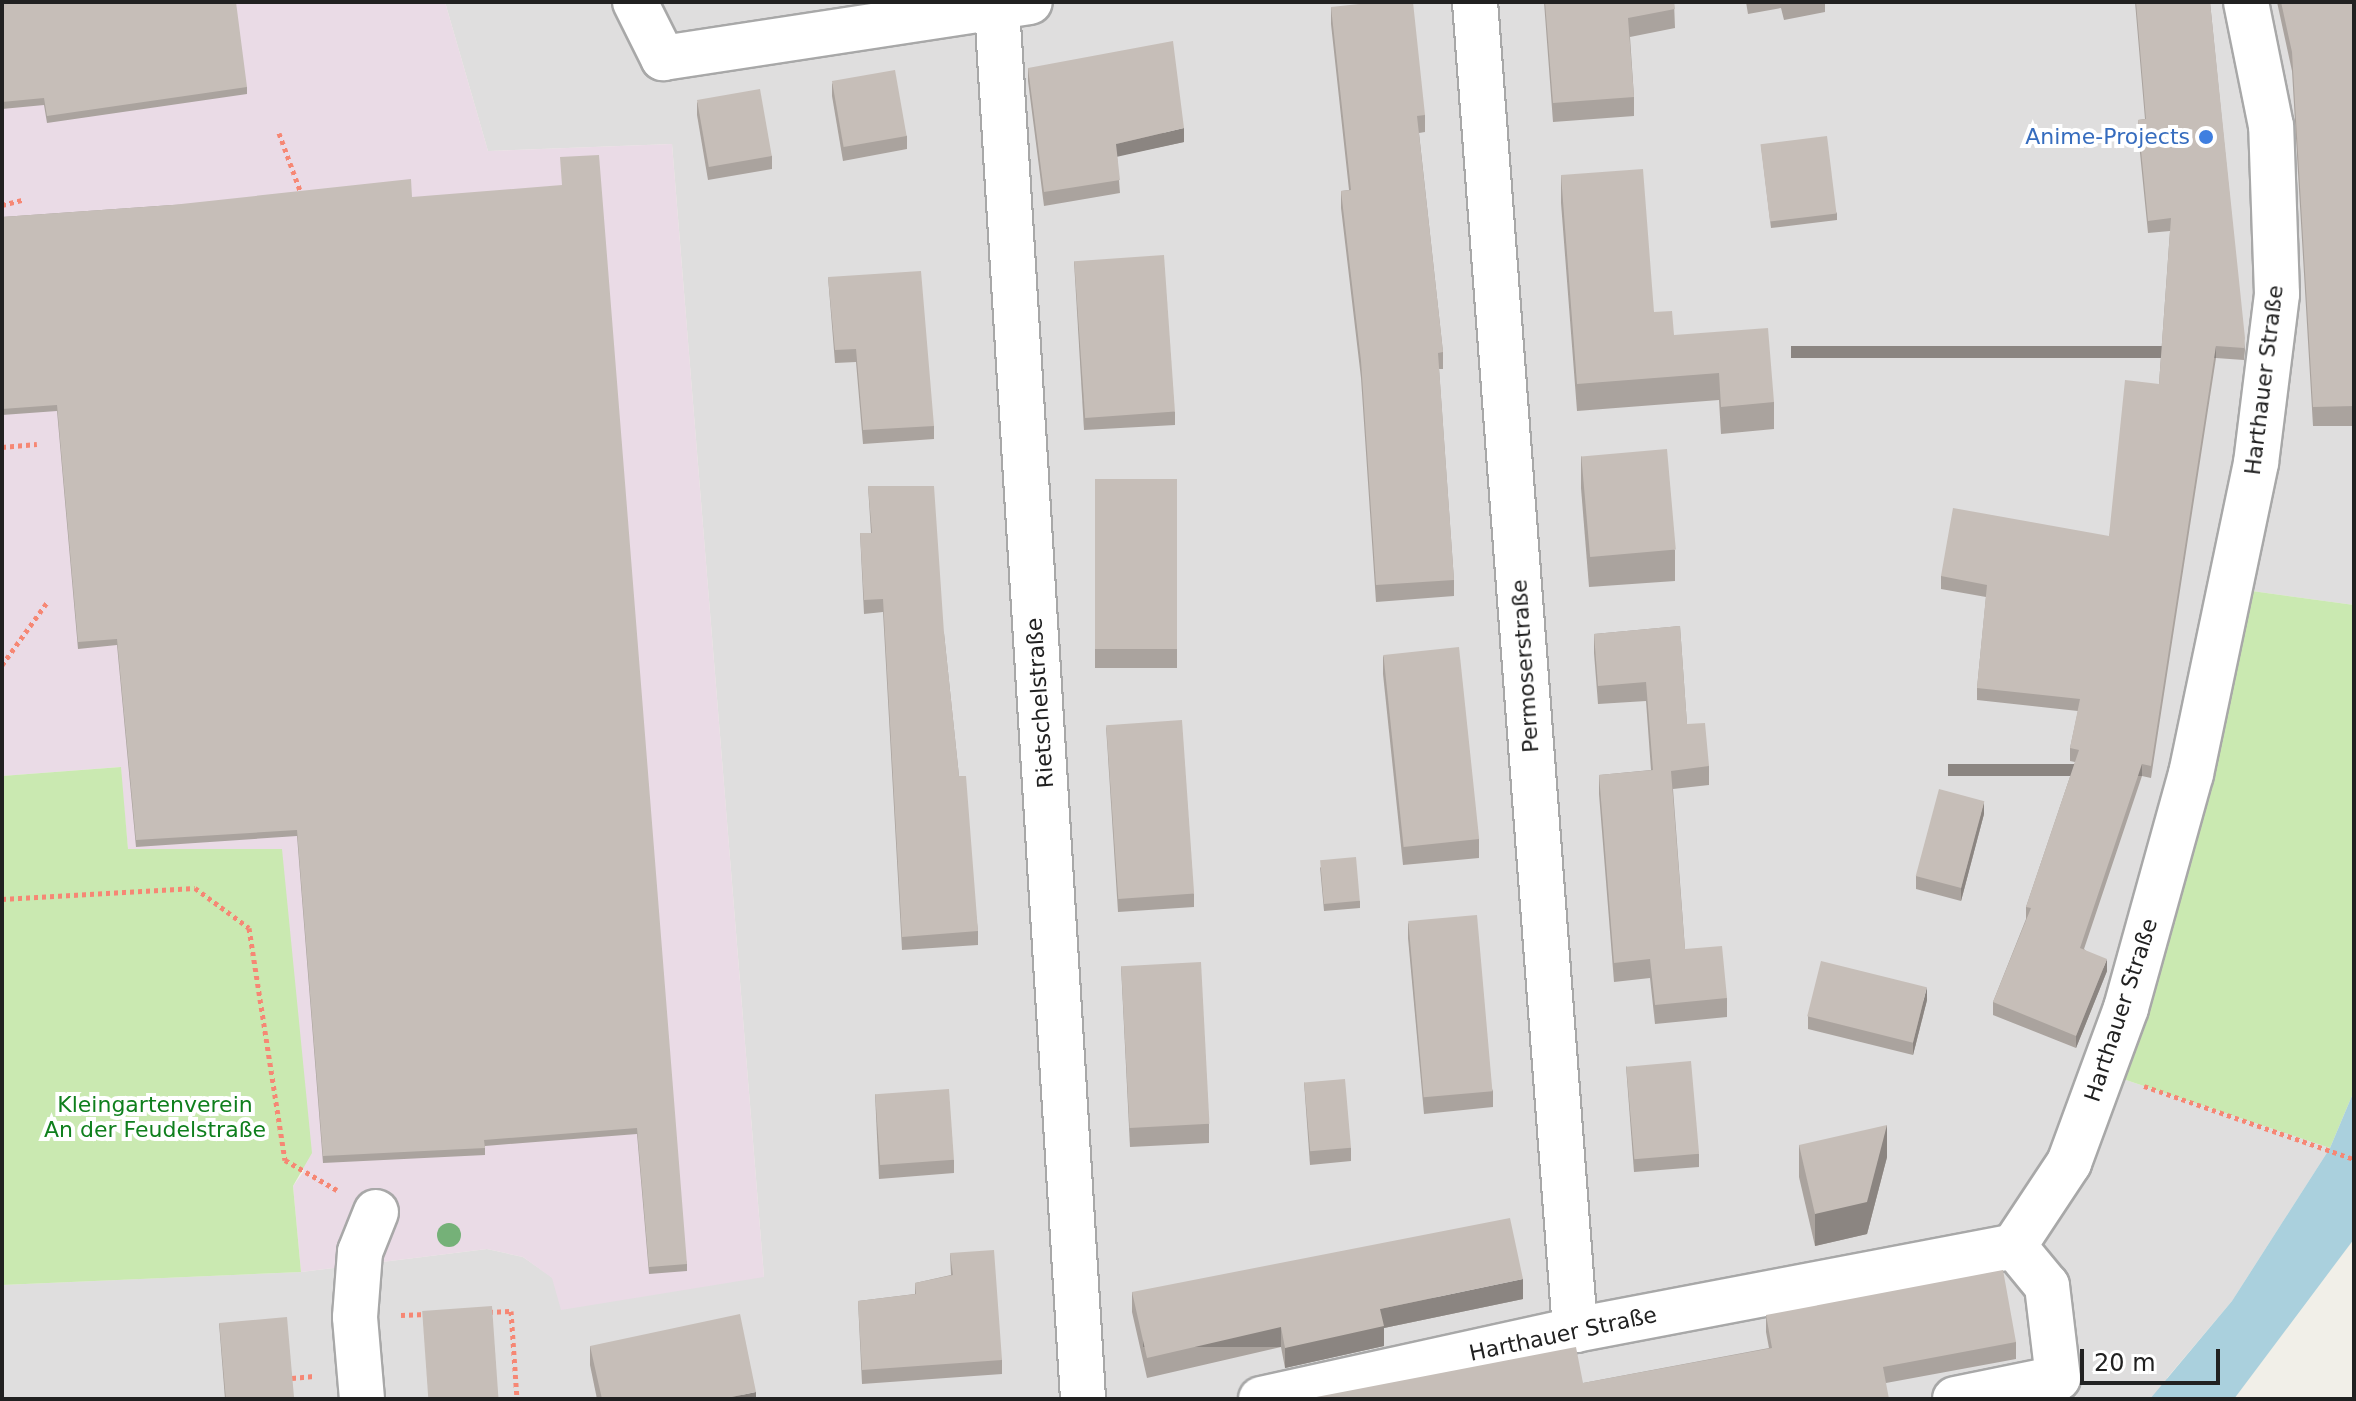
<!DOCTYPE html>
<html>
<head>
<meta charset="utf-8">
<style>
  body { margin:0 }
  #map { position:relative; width:2356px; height:1401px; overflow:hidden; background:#f1efe8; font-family:"DejaVu Sans",sans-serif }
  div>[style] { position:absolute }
  .residential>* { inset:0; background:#dfdede }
  .industrial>* { inset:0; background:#eadbe6 }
  .grass>* { inset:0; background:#cae9b1 }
  .water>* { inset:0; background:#aad0dd }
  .path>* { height:5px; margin-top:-2.5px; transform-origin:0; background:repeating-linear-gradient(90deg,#f68774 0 4px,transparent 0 8px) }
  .roads { filter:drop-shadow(2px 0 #a8a8a8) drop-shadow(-2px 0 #a8a8a8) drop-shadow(0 2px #a8a8a8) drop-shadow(0 -2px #a8a8a8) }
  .minor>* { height:44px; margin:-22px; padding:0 22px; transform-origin:22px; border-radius:22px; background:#fff }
  .trees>* { width:24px; height:24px; margin:-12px; border-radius:50%; background:#75b178 }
  .wall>* { inset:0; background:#aaa39e; transform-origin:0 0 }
  .shaded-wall>* { inset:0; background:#8b8581; transform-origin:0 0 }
  .building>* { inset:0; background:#c6beb8; transform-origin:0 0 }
  .dots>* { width:22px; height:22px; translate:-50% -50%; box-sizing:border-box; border:4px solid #fff; border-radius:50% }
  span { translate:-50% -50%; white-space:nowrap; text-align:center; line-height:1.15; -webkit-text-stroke:8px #fff; paint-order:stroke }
  .shop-label { font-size:22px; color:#366cbe }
  .right { translate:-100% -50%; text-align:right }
  .street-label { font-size:22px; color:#212121 }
  .park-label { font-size:22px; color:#0f7f1d }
  .frame { position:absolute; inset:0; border:4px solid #212121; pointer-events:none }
  .scale { position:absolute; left:2080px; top:1349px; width:140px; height:36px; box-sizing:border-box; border:4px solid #212121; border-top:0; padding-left:10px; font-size:24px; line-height:28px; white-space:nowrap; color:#212121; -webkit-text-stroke:6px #fff; paint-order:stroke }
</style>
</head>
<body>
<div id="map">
  <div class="residential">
    <div style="clip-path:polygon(445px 2px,2354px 2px,2354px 605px,2230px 588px,2105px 1073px,2330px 1148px,2232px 1301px,2167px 1378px,2171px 1399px,2px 1399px,2px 1285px,301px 1272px,487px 1249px,523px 1257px,553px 1278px,764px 1277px,672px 144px,488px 151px)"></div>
  </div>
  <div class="industrial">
    <div style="clip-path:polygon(2px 2px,445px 2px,488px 151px,672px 144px,764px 1277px,561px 1310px,552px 1278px,523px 1257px,487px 1249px,301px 1272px,293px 1186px,304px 1171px,128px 849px,120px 767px,2px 776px)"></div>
  </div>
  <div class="grass">
    <div style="clip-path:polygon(2230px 588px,2354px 605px,2354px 1091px,2330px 1148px,2105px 1073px)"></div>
    <div style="clip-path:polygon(121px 767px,128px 849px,282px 849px,312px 1153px,293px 1186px,301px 1272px,2px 1285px,2px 776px)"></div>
  </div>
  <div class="water">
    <div style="clip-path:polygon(2354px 1091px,2354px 1239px,2234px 1399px,2150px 1399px,2232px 1301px,2330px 1148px)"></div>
  </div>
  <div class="path">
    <div style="left:279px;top:133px;width:67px;rotate:69.9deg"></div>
    <div style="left:2px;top:205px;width:21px;rotate:-14deg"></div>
    <div style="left:2px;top:447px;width:35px;rotate:-5deg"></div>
    <div style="left:2px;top:665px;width:79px;rotate:-54.3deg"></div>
    <div style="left:2px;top:899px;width:193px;rotate:-3.3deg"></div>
    <div style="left:195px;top:888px;width:67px;rotate:36.5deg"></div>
    <div style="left:249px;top:928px;width:235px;rotate:81.2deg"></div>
    <div style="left:285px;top:1160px;width:60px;rotate:30deg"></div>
    <div style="left:2144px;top:1086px;width:222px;rotate:19.2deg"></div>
    <div style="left:489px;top:1312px;width:22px;rotate:-3deg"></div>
    <div style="left:511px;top:1311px;width:88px;rotate:86.1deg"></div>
    <div style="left:401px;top:1315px;width:26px;rotate:-2deg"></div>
    <div style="left:292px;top:1378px;width:22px;rotate:-5deg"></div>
  </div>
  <div class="roads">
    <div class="minor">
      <div style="left:635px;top:2px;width:63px;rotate:63.4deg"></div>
      <div style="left:663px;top:58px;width:371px;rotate:-8.7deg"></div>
      <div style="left:1475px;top:2px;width:1332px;rotate:85.69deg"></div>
      <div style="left:997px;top:8px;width:1394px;rotate:86.46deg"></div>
      <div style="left:362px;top:1399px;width:82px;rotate:-94.9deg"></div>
      <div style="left:355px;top:1317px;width:65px;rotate:-85.6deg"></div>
      <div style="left:360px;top:1252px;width:43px;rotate:-68.2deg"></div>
      <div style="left:1261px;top:1399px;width:321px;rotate:-12.4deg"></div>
      <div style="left:1575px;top:1330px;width:447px;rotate:-10.8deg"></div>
      <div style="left:2014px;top:1246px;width:100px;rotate:-56.5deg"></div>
      <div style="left:2069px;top:1163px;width:165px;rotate:-69.8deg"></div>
      <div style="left:2126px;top:1008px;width:243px;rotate:-74.5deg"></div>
      <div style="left:2191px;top:774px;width:318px;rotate:-78.2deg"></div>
      <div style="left:2256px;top:463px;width:170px;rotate:-82.9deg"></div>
      <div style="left:2277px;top:294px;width:168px;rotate:-92deg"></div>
      <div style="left:2271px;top:126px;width:126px;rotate:-101.4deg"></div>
      <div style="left:1955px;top:1399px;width:105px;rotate:-11.5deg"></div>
      <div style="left:2058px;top:1378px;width:93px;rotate:-96.8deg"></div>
      <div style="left:2047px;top:1286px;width:52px;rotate:-129.5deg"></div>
    </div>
  </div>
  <div class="trees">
    <div style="left:449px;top:1235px"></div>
  </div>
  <div class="wall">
    <div style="clip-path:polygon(2px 2px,247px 87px,247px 94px,47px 123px,44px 105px,2px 109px)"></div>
    <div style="clip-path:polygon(1544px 2px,1674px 2px,1675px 28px,1630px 37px,1634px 97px,1634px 116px,1553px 122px)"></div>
    <div style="clip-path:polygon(1746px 2px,1825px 2px,1825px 12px,1784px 20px,1781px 8px,1748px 14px)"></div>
    <div style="clip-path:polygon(2135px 2px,2210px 2px,2245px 350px,2244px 360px,2216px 358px,2151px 778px,2142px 776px,2084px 949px,2107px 971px,2076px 1048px,1993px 1015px,1993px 1002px,2026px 919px,2026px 907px,2075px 762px,2070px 761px,2070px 748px,2078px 711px,1977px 700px,1977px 688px,1986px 597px,1941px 589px,1941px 576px,2109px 536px,2159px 384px,2170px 231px,2148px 233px,2138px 133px,2138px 120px,2145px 119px)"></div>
    <div style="clip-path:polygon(2277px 2px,2354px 2px,2354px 426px,2313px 426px,2292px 71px)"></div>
    <div style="clip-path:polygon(1331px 7px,1425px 115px,1425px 132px,1419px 133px,1443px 352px,1443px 369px,1439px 369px,1454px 580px,1454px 596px,1376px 602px,1361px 378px,1341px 208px,1341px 191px,1349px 190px,1331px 24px)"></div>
    <div style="clip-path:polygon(1028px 68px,1184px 142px,1117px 156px,1120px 193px,1044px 206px,1028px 81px)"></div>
    <div style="clip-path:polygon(832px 83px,907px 136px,907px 149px,843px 161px,832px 96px)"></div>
    <div style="clip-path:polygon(697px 102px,772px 156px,772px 169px,708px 180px,697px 115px)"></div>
    <div style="clip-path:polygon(1761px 145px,1837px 213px,1837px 220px,1771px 228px)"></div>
    <div style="clip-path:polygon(1561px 175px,1654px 312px,1674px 335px,1774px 402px,1774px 429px,1721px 434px,1719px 400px,1577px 411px,1561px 203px)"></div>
    <div style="clip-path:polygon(412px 197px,687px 1264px,687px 1271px,649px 1274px,637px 1134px,485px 1146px,485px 1155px,323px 1163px,297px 836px,136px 847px,117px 645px,78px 649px,57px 411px,2px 415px,2px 217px,172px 205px)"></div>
    <div style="clip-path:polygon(1074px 261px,1175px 412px,1175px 425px,1084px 430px)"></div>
    <div style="clip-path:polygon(828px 277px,934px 426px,934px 439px,863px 444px,856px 362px,835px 363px)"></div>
    <div style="clip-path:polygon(1581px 456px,1675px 550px,1675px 581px,1589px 587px,1581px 488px)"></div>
    <div style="left:1177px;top:479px;width:189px;height:82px;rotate:90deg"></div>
    <div style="clip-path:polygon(868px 486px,944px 633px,959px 776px,978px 931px,978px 945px,902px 950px,883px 612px,864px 614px,860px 533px,871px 533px)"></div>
    <div style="clip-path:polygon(1680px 626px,1687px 724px,1709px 766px,1709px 785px,1673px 789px,1685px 949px,1727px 998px,1727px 1017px,1655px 1024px,1650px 978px,1614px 982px,1599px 794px,1599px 775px,1651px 770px,1646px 701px,1598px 704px,1594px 653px,1594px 634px)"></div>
    <div style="clip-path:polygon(1383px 655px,1479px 839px,1479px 858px,1403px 865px,1383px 674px)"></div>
    <div style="clip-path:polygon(1106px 726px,1194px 894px,1194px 907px,1118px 912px)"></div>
    <div style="clip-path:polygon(1984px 814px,1961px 901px,1916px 889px,1916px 876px)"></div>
    <div style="clip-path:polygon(1320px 867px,1360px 901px,1360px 908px,1324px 911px)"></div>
    <div style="clip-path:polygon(1408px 922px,1493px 1091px,1493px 1107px,1424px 1114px,1408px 938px)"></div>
    <div style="clip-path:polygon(1121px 966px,1209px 1124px,1209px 1143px,1130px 1147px)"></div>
    <div style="clip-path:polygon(1927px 1000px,1913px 1055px,1808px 1029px,1808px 1016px)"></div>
    <div style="clip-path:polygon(1626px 1066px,1699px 1154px,1699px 1167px,1634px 1172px)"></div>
    <div style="clip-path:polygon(1304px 1082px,1351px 1148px,1351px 1161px,1310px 1165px)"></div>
    <div style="clip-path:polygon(875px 1094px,954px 1160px,954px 1173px,879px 1179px)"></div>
    <div style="clip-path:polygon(1799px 1145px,1887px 1157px,1867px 1234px,1815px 1246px,1799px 1177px)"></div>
    <div style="clip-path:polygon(950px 1253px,1002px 1360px,1002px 1374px,862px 1384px,858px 1301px,915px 1294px,915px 1283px,951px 1275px)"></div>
    <div style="clip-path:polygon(1132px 1292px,1523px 1299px,1384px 1328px,1384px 1346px,1285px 1368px,1281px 1347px,1147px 1378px,1132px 1312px)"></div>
    <div style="clip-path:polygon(1766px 1315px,2016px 1342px,2016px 1359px,1886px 1383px,1583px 1383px,1769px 1348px,1766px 1332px)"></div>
    <div style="clip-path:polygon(219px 1323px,294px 1399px,225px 1399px)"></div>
    <div style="clip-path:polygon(590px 1346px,756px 1399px,597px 1399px,590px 1365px)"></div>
  </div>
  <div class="shaded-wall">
    <div style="clip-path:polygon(1184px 128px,1184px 142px,1116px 157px,1116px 144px)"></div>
    <div style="left:2216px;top:346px;width:12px;height:425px;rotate:90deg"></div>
    <div style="left:2142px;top:764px;width:12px;height:194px;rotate:90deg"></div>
    <div style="clip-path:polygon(1984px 801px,1984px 814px,1961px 901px,1961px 888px)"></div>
    <div style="clip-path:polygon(2107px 959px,2107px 971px,2076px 1048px,2076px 1036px)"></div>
    <div style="clip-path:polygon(1927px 987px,1927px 1000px,1913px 1055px,1913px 1042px)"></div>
    <div style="clip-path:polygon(1887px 1125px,1887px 1157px,1867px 1234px,1815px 1246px,1815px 1214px)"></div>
    <div style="clip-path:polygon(1523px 1279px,1523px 1299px,1384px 1328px,1384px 1346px,1285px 1368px,1285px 1348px,1380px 1309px)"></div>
    <div style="left:1281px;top:1327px;width:20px;height:138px;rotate:90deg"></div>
    <div style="clip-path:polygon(756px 1392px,756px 1399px,722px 1399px)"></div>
  </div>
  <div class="building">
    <div style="clip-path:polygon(2px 2px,236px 2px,247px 87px,47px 116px,44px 98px,2px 102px)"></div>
    <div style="clip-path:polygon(1378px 2px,1413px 2px,1425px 115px,1417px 116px,1443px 352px,1438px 353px,1454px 580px,1376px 585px,1361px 361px,1341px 191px,1351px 190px,1331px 7px)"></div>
    <div style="clip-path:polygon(1545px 2px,1674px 2px,1675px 9px,1628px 18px,1634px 97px,1553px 103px)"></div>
    <div style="clip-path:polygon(2136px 2px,2210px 2px,2245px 338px,2244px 348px,2216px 346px,2151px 766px,2142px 764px,2080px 948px,2107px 959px,2076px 1036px,1993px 1002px,2031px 908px,2026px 907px,2079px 750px,2070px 748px,2080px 699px,1977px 688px,1987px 585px,1941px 576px,1953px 508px,2109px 536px,2125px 380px,2159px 384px,2171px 218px,2148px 221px,2138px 120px,2146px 119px)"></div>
    <div style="clip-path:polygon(2281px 2px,2354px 2px,2354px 406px,2313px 407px,2292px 52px)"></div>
    <div style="clip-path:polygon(1173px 41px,1184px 128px,1116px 144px,1120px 180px,1044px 192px,1028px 68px)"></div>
    <div style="left:895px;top:70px;width:67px;height:64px;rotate:80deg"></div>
    <div style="left:760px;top:89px;width:68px;height:64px;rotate:80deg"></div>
    <div style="left:1827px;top:136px;width:78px;height:67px;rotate:83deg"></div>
    <div style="clip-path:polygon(599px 155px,687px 1264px,649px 1267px,637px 1128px,484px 1140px,485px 1148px,323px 1156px,297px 830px,136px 840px,117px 639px,78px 642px,57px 405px,2px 409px,2px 217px,172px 205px,411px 179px,412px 197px,562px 185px,560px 157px)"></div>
    <div style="clip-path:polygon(1643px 169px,1654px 312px,1672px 311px,1674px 335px,1768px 328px,1774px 402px,1721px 407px,1719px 373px,1577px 384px,1561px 175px)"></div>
    <div style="left:1164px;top:255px;width:157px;height:90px;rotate:86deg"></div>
    <div style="clip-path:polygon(921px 271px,934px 426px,863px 430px,856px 349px,835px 350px,828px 277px)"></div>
    <div style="left:1667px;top:449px;width:101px;height:86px;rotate:85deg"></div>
    <div style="left:1177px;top:479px;width:170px;height:82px;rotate:90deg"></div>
    <div style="clip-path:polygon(868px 486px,934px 486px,944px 633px,959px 776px,966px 776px,978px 931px,902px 937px,883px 599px,864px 600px,860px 533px,872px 533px)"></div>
    <div style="clip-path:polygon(1680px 626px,1687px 724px,1705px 723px,1709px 766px,1671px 771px,1685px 949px,1722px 946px,1727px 998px,1655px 1005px,1650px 959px,1614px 963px,1599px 775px,1653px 770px,1646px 682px,1598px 686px,1594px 634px)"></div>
    <div style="left:1459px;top:647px;width:193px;height:76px;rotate:84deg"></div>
    <div style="left:1182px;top:720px;width:174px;height:76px;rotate:86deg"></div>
    <div style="left:1939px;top:789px;width:47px;height:90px;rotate:15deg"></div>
    <div style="left:1356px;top:857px;width:44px;height:36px;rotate:85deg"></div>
    <div style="left:1477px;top:915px;width:177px;height:69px;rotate:85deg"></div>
    <div style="left:1821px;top:961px;width:109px;height:57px;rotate:14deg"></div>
    <div style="left:1201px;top:962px;width:162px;height:80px;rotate:87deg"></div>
    <div style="left:1691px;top:1061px;width:93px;height:65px;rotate:85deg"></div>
    <div style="left:1345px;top:1079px;width:69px;height:41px;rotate:85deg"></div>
    <div style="left:949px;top:1089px;width:71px;height:74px;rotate:86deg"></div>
    <div style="clip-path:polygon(1887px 1125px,1867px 1202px,1815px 1214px,1799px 1145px)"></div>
    <div style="clip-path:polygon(1510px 1218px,1523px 1279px,1380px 1309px,1384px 1326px,1285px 1348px,1281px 1327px,1147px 1358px,1132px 1292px)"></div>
    <div style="clip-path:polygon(994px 1250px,1002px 1360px,862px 1370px,858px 1301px,916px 1294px,915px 1283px,953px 1275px,950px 1253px)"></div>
    <div style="clip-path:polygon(2003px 1270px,2016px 1342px,1883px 1367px,1889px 1399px,1306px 1399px,1576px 1347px,1583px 1383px,1772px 1348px,1766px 1315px)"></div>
    <div style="left:492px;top:1306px;width:93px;height:70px;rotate:86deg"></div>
    <div style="clip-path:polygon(740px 1314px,756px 1392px,722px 1399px,602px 1399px,590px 1346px)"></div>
    <div style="left:287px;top:1317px;width:82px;height:68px;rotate:85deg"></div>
  </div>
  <div class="dots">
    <div style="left:2206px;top:137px;background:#3f7fe0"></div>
  </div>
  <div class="shop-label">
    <span class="right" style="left:2190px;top:137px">Anime-Projects</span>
  </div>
  <div class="street-label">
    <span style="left:2264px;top:380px;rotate:-83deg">Harthauer Straße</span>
    <span style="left:1525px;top:666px;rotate:-94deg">Permoserstraße</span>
    <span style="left:1040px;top:703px;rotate:-94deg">Rietschelstraße</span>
    <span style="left:2121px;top:1010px;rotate:-72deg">Harthauer Straße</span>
    <span style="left:1563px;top:1334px;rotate:-12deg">Harthauer Straße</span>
  </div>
  <div class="park-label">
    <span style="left:155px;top:1117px">Kleingartenverein<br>An der Feudelstraße</span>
  </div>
  <div class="frame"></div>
  <div class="scale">20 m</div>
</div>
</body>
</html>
